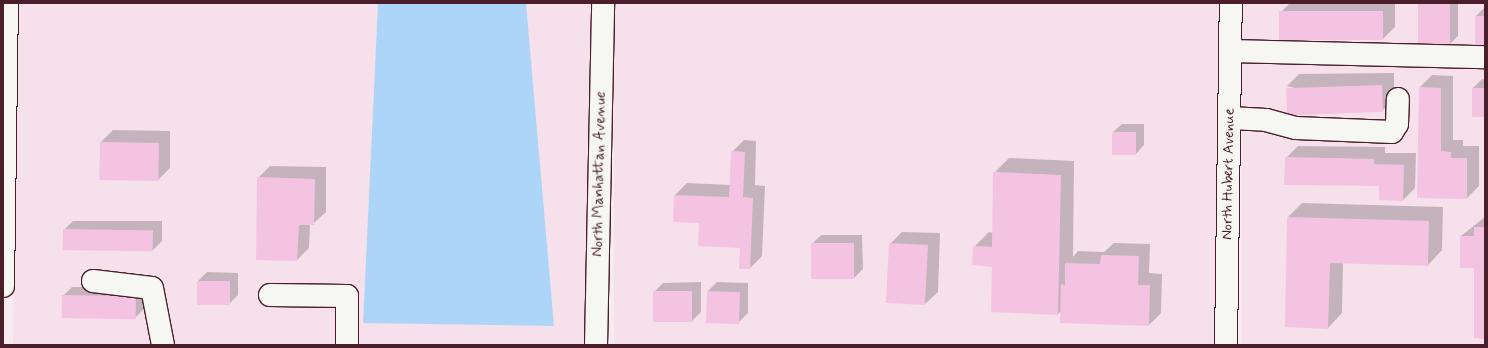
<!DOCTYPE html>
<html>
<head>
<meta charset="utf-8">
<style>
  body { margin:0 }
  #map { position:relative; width:1488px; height:348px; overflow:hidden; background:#f6ecef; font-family:Mynerve,sans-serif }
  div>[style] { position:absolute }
  .built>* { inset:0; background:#f6e0eb; transform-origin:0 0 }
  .water>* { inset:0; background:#acd5f7 }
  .shadow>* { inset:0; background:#0003 }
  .building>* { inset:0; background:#f5c3e2; transform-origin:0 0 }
  .roads { filter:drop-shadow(1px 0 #4a1f2b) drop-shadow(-1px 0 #4a1f2b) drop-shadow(0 1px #4a1f2b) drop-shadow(0 -1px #4a1f2b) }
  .minor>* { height:22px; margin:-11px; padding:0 11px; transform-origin:11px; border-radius:11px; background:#f6f6f2 }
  span { translate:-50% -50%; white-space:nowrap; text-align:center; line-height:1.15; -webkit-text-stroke:3px #f6f6f2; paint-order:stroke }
  .street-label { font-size:15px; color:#4a1f2b }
  .frame { position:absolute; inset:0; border:4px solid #4a1f2b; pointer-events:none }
</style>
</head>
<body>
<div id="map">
  <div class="built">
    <div style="clip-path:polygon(18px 3px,378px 3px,363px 322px,554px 326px,526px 3px,592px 3px,586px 345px,13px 345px)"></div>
    <div style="left:614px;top:3px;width:606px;height:342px"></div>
    <div style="left:1242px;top:3px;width:243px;height:342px"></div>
  </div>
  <div class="water">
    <div style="clip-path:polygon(378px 3px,526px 3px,554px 326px,363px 323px)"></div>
  </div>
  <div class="shadow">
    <div style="clip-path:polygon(1290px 3px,1395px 3px,1395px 27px,1383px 39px,1280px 13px)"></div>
    <div style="clip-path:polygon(1419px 3px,1458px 3px,1458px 36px,1449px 45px)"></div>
    <div style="clip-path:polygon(1485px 7px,1485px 46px,1476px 16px)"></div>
    <div style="clip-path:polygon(1394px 73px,1394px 99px,1382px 111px,1287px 86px,1299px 74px)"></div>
    <div style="clip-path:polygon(1432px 75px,1453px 76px,1453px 140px,1463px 140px,1463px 146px,1479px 146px,1479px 186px,1467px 198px,1418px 197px,1420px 87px)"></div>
    <div style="clip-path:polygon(1482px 79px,1485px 80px,1485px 117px,1473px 88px)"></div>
    <div style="clip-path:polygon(1122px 124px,1144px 124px,1144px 145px,1136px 154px,1113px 132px)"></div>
    <div style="clip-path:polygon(113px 130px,170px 131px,170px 168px,158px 180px,101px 142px)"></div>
    <div style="clip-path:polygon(744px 140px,756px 141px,755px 185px,765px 186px,762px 256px,750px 268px,741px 247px,700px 222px,675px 195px,687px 183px,731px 185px,732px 152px)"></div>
    <div style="clip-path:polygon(1298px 146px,1385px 147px,1385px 153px,1416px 153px,1415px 188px,1403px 200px,1380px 185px,1286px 158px)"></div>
    <div style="clip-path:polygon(1009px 158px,1074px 161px,1073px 257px,1078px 251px,1104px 252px,1114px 243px,1150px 244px,1149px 273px,1162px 274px,1161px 313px,1149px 325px,1061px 311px,1058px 314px,993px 266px,974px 247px,989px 232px,993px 233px,994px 173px)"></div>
    <div style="clip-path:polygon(270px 166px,326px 167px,326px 212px,313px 224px,310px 224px,309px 248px,297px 260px,258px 178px)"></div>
    <div style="clip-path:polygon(1302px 203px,1443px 207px,1442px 250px,1428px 265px,1343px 262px,1342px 313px,1328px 328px,1286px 326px,1288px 217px)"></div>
    <div style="clip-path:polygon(1485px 217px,1485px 338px,1475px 267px,1461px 267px,1461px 236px)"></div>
    <div style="clip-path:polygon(73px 221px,162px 221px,162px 241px,153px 250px,64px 230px)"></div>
    <div style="clip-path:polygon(902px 232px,940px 233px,938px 292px,925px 304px,890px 244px)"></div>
    <div style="clip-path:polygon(821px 235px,862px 235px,863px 269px,854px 278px,812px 244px)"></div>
    <div style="clip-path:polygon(207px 272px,238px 273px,238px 295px,229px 304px,198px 281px)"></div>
    <div style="clip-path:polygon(701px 282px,701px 312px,692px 321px,654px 321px,654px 292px,663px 283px)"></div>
    <div style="clip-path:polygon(717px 282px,748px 283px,748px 313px,739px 322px,708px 291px)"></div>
    <div style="clip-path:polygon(72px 287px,144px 288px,144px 309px,135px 318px,63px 296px)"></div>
  </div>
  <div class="building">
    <div style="left:1418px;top:3px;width:32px;height:43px"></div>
    <div style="left:1383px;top:11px;width:29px;height:104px;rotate:90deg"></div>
    <div style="left:1475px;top:16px;width:10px;height:31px"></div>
    <div style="left:1382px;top:85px;width:27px;height:96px;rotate:88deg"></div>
    <div style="clip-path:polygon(1419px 87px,1441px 88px,1441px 151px,1451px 152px,1451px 158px,1467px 158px,1467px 199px,1417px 198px)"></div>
    <div style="left:1472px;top:88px;width:13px;height:29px"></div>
    <div style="left:1112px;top:132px;width:24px;height:23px"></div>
    <div style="left:100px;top:142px;width:59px;height:38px;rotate:1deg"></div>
    <div style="clip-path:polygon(731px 151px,745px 152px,743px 197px,753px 198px,750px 269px,739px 269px,740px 248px,698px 246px,699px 223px,673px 222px,674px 195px,729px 197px)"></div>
    <div style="clip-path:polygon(1285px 157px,1374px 159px,1374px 164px,1404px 165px,1403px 201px,1379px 200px,1379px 186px,1284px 185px)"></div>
    <div style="clip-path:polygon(993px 172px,1061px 175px,1058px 315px,991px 312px,992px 267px,972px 265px,973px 246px,992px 247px)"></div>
    <div style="clip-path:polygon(257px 177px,315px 179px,314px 225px,299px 225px,297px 261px,256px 260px)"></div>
    <div style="clip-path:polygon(1287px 217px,1429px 221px,1428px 266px,1330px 263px,1328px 329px,1285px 327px)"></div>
    <div style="clip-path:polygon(1474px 227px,1485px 227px,1485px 339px,1474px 338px,1474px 268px,1460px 268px,1460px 236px,1474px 236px)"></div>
    <div style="left:63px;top:229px;width:90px;height:21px;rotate:1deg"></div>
    <div style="left:811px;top:243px;width:43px;height:36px"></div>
    <div style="left:889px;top:243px;width:39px;height:60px;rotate:3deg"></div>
    <div style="clip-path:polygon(1101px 255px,1139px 256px,1138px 285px,1150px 285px,1149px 326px,1060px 323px,1061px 284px,1065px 285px,1065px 263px,1100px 264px)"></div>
    <div style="left:197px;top:281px;width:33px;height:24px"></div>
    <div style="left:653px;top:291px;width:39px;height:31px"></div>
    <div style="left:707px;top:291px;width:33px;height:32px;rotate:2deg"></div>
    <div style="left:62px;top:295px;width:74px;height:23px;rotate:1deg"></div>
  </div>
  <div class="roads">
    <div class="minor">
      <div style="left:1231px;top:51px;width:254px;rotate:1.4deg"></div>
      <div style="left:1230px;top:118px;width:36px;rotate:3deg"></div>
      <div style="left:1266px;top:120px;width:31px;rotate:15deg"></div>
      <div style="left:1296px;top:128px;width:96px;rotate:2.4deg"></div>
      <div style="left:1392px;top:132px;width:9px;rotate:-58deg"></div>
      <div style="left:1397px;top:124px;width:25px;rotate:-88deg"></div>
      <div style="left:93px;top:281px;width:59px;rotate:6.8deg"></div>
      <div style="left:152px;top:288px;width:58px;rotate:79.1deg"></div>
      <div style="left:3px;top:286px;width:283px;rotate:-89.2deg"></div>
      <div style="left:270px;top:295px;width:77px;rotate:0.7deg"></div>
      <div style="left:347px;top:296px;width:49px;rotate:90deg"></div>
      <div style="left:596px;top:345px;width:342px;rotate:-88.8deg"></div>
      <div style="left:1226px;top:345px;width:342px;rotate:-89.2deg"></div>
    </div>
  </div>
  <div class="street-label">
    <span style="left:600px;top:174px;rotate:-89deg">North Manhattan Avenue</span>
    <span style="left:1229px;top:174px;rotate:-89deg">North Hubert Avenue</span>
  </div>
  <div class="frame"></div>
</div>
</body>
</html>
